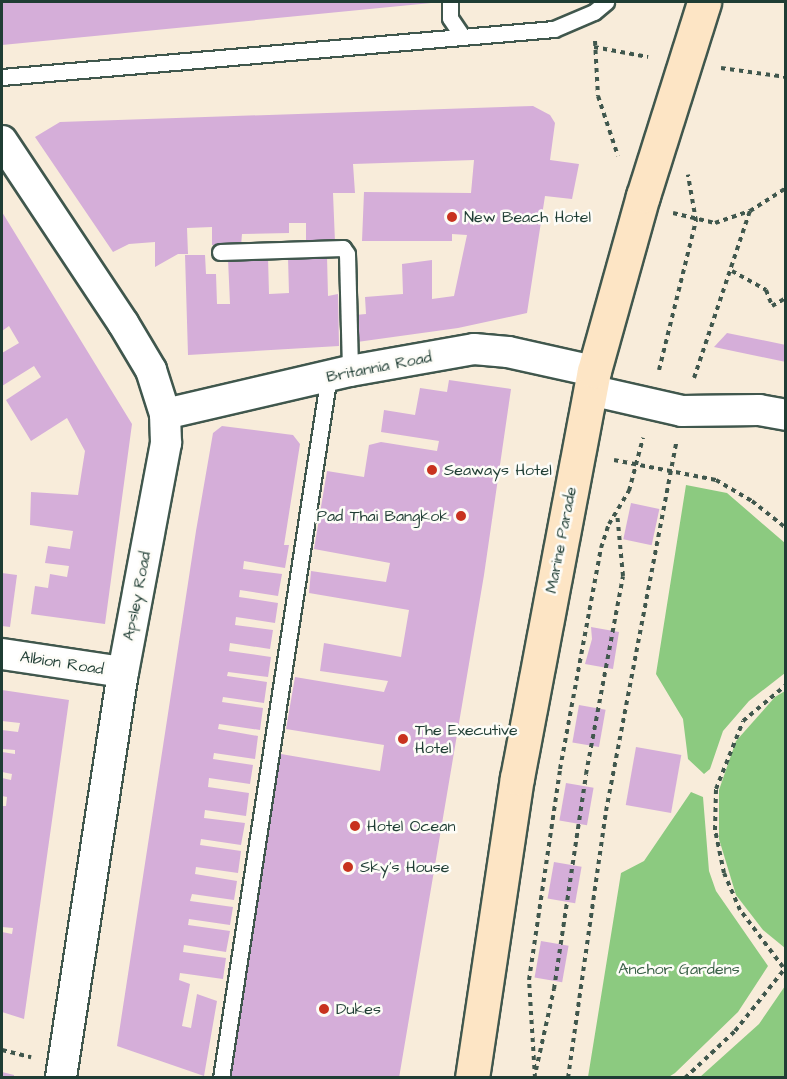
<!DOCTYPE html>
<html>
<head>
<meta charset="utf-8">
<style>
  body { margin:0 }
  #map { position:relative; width:787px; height:1079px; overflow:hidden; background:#f8ecda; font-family:"Architects Daughter",sans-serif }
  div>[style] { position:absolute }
  .green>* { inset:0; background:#8cca80 }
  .building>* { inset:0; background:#d5aed9; transform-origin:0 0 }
  .path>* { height:4px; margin-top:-2px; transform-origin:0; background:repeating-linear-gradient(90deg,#40574d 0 4.5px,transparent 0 9px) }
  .roads { filter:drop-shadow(2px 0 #40574d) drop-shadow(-2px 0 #40574d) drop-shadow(0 2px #40574d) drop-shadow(0 -2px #40574d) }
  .lane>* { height:15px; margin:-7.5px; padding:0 7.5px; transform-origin:7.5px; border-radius:7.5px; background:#fff }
  .street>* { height:30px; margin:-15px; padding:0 15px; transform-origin:15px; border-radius:15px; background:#fff }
  .secondary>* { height:33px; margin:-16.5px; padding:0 16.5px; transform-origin:16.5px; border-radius:16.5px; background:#fde5c5 }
  .dots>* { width:16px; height:16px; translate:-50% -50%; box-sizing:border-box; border:3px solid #fdfcf7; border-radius:50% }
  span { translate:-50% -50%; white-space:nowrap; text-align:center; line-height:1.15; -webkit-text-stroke:5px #fdfcf7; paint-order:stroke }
  .poi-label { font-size:16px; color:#1f3d34 }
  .left { translate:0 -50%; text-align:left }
  .right { translate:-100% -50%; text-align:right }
  .street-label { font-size:16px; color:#1f3d34 }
  .park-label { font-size:16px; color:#3a6047 }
  .frame { position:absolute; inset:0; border:3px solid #1f3d34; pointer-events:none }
</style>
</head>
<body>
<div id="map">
  <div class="green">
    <div style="clip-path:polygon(686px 485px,727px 493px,785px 543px,785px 673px,749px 701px,723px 731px,710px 769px,704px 774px,688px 759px,683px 719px,656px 674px)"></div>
    <div style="clip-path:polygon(785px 691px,785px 948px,763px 930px,736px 895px,719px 839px,719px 790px,736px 741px,775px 697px)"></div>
    <div style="clip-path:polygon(691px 792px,703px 797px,709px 871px,716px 891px,768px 966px,738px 1012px,675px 1073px,667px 1078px,588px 1077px,621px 873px,644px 861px)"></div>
    <div style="clip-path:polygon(785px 986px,785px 1077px,700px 1077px,759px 1024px)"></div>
  </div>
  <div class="building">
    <div style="clip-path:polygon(2px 2px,431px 2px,431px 3px,2px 45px)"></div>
    <div style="clip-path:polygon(533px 106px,550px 115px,555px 123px,550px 160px,579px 164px,572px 199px,545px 196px,527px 313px,458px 328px,357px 342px,355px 315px,366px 314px,365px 297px,403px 294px,402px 264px,432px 260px,432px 299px,454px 296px,467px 235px,452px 234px,452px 241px,362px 241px,364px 192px,471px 193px,474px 160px,353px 164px,355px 193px,333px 193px,335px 242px,306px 242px,306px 223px,289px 223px,289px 233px,242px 234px,241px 246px,212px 245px,212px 227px,187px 228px,188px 254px,178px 254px,155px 267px,155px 242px,129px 244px,113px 252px,35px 137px,60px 122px)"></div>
    <div style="clip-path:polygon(2px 212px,132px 424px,105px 624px,31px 614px,35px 586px,48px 588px,50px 574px,67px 577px,69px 566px,45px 563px,48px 546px,70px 549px,73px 531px,30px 525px,31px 492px,78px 495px,85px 451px,67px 418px,31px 441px,6px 400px,41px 377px,34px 366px,2px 386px,2px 353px,19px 343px,9px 326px,2px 331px)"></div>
    <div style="clip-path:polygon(185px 255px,205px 255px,206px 274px,216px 274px,217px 304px,230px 304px,228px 259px,268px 257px,269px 294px,289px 293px,288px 258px,327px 256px,328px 296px,338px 294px,339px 346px,188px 355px)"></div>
    <div style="clip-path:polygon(727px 333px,786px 345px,786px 362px,714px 347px)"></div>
    <div style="clip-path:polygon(449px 380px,511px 389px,484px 575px,399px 1078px,227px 1078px,281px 754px,380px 771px,384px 745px,286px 729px,295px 677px,384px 692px,388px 681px,320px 671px,324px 643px,401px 657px,409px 610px,309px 593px,311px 571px,386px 582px,390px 563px,314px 549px,327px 471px,364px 477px,369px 445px,381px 442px,437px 451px,439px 441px,381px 432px,384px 410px,415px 415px,420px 388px,447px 392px)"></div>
    <div style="clip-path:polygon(222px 426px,293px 435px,300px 444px,284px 545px,289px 545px,285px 568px,244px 561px,243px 569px,282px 574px,278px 596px,240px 590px,239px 597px,278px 603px,275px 623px,236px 617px,235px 625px,273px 630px,270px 649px,230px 643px,229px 651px,271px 657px,268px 677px,228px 672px,227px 676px,267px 682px,264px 703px,223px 697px,222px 702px,263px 708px,260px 730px,219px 724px,218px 729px,258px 736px,255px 759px,214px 753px,213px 759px,253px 765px,250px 784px,209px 778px,208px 787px,249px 793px,246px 816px,205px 810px,204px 818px,245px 823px,241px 845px,201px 839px,200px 845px,241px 851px,238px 873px,196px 867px,195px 874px,237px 881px,234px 900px,192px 894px,190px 901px,233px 907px,230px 925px,189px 919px,188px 925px,230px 931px,226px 952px,184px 945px,183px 952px,226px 958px,223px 979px,180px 973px,179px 980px,190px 984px,182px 1026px,191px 1028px,197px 994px,217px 1001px,204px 1076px,117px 1046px,196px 531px,213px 433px)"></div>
    <div style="left:631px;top:503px;width:29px;height:37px;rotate:12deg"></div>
    <div style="clip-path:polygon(2px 573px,17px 575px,10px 627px,2px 626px)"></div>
    <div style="clip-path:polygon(591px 627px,619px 632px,613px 669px,585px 664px,592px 639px)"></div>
    <div style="clip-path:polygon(2px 690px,69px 700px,24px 1019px,2px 1012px,2px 932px,12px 934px,13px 928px,2px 927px,2px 806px,6px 806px,7px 797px,2px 796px,2px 778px,11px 780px,12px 774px,2px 772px,2px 752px,15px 754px,15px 750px,2px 749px,2px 730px,18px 732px,20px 723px,2px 721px)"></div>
    <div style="left:579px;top:705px;width:27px;height:38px;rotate:10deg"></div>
    <div style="left:636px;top:747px;width:46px;height:59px;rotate:10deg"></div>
    <div style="left:566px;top:783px;width:28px;height:38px;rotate:10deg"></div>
    <div style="left:554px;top:862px;width:28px;height:37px;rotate:10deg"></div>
    <div style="left:541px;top:941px;width:28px;height:37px;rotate:10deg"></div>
    <div style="clip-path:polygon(2px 1072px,14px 1075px,14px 1078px,2px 1078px)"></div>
  </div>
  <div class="path">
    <div style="left:595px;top:41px;width:55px;rotate:86.9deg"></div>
    <div style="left:598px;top:96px;width:63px;rotate:71.6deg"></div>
    <div style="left:594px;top:47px;width:55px;rotate:10.5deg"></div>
    <div style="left:721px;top:68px;width:66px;rotate:7.9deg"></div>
    <div style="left:673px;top:213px;width:43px;rotate:13.4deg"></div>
    <div style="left:715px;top:223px;width:37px;rotate:-19deg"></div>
    <div style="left:750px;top:211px;width:43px;rotate:-32.6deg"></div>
    <div style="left:732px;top:271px;width:39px;rotate:29deg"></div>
    <div style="left:766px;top:290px;width:17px;rotate:69deg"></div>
    <div style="left:772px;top:306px;width:16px;rotate:-30deg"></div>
    <div style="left:659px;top:370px;width:154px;rotate:-76.1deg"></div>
    <div style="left:696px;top:221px;width:47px;rotate:-99.9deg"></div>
    <div style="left:694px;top:378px;width:176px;rotate:-71.5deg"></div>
    <div style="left:614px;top:460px;width:104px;rotate:11.1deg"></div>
    <div style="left:716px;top:480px;width:42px;rotate:30.3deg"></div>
    <div style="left:752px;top:501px;width:43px;rotate:38.5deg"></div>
    <div style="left:783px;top:967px;width:71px;rotate:-127deg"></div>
    <div style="left:740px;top:910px;width:40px;rotate:-113.4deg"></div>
    <div style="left:724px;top:873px;width:44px;rotate:-101.8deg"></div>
    <div style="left:715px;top:830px;width:41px;rotate:-88.6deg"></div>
    <div style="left:716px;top:789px;width:73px;rotate:-68.3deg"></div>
    <div style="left:743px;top:721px;width:56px;rotate:-39.9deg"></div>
    <div style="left:2px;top:1050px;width:30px;rotate:14deg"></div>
    <div style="left:536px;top:1070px;width:83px;rotate:-77.5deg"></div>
    <div style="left:554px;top:989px;width:217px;rotate:-81.5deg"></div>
    <div style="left:586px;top:774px;width:201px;rotate:-79.4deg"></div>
    <div style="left:623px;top:576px;width:63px;rotate:-95.4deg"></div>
    <div style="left:535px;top:1078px;width:98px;rotate:-93.5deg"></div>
    <div style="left:529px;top:980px;width:213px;rotate:-81.6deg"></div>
    <div style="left:560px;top:769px;width:225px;rotate:-79.5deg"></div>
    <div style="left:601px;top:548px;width:25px;rotate:-72deg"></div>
    <div style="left:609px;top:524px;width:39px;rotate:-59deg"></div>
    <div style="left:629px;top:491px;width:55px;rotate:-75.2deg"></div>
    <div style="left:568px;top:1078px;width:270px;rotate:-81.9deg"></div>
    <div style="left:606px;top:811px;width:375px;rotate:-79.2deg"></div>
    <div style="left:685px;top:1078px;width:69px;rotate:-43.2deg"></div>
    <div style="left:735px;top:1031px;width:82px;rotate:-51.4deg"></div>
  </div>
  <div class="roads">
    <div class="lane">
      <div style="left:450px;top:2px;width:16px;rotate:90deg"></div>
      <div style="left:450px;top:18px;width:23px;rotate:56deg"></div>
      <div style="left:2px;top:77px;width:554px;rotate:-4.97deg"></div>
      <div style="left:554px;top:29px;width:43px;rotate:-23deg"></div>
      <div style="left:594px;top:12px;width:16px;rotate:-40deg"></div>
      <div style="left:220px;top:252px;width:123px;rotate:-1.9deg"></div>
      <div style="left:343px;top:248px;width:7px;rotate:56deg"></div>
      <div style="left:347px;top:254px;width:117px;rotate:88.5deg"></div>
      <div style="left:221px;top:1078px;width:711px;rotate:-81.27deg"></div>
    </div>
    <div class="street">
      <div style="left:2px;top:141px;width:219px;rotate:56.4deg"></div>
      <div style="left:123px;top:323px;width:55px;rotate:59.2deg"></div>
      <div style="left:151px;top:370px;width:46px;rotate:72.3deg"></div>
      <div style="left:165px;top:414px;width:29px;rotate:88deg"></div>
      <div style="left:166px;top:443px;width:233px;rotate:100.6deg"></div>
      <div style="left:123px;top:672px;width:411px;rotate:98.7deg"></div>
      <div style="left:590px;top:390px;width:94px;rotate:12.9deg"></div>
      <div style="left:682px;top:411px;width:77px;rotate:-0.7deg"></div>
      <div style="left:759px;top:410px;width:27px;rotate:10deg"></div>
      <div style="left:165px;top:414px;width:190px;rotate:-13.1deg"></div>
      <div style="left:350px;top:371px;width:126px;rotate:-10.1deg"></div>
      <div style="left:474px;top:349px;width:34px;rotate:5deg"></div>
      <div style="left:508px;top:352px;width:88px;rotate:12.5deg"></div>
      <div style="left:2px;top:654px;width:122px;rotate:8.5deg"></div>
    </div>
    <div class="secondary">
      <div style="left:472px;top:1078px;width:303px;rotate:-81.5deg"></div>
      <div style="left:517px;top:778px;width:414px;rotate:-79.3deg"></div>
      <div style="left:594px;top:371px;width:182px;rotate:-74.4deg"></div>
      <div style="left:643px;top:196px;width:203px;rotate:-72.5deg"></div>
    </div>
  </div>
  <div class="dots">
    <div style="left:452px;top:217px;background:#c8321e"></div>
    <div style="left:432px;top:470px;background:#c8321e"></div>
    <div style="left:461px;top:516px;background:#c8321e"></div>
    <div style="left:403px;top:739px;background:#c8321e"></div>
    <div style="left:355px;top:826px;background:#c8321e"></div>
    <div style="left:348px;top:867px;background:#c8321e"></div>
    <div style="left:324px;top:1009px;background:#c8321e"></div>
  </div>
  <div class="poi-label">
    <span class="left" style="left:464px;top:217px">New Beach Hotel</span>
    <span class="left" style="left:444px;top:470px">Seaways Hotel</span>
    <span class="right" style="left:449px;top:516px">Pad Thai Bangkok</span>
    <span class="left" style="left:415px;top:739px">The Executive<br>Hotel</span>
    <span class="left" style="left:367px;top:826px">Hotel Ocean</span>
    <span class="left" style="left:360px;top:867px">Sky's House</span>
    <span class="left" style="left:336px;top:1009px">Dukes</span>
  </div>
  <div class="street-label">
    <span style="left:379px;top:367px;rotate:-11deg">Britannia Road</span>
    <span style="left:561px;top:540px;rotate:-79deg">Marine Parade</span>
    <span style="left:137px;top:596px;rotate:-79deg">Apsley Road</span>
    <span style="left:62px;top:663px;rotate:9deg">Albion Road</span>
  </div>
  <div class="park-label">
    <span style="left:679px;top:969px">Anchor Gardens</span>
  </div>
  <div class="frame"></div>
</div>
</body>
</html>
